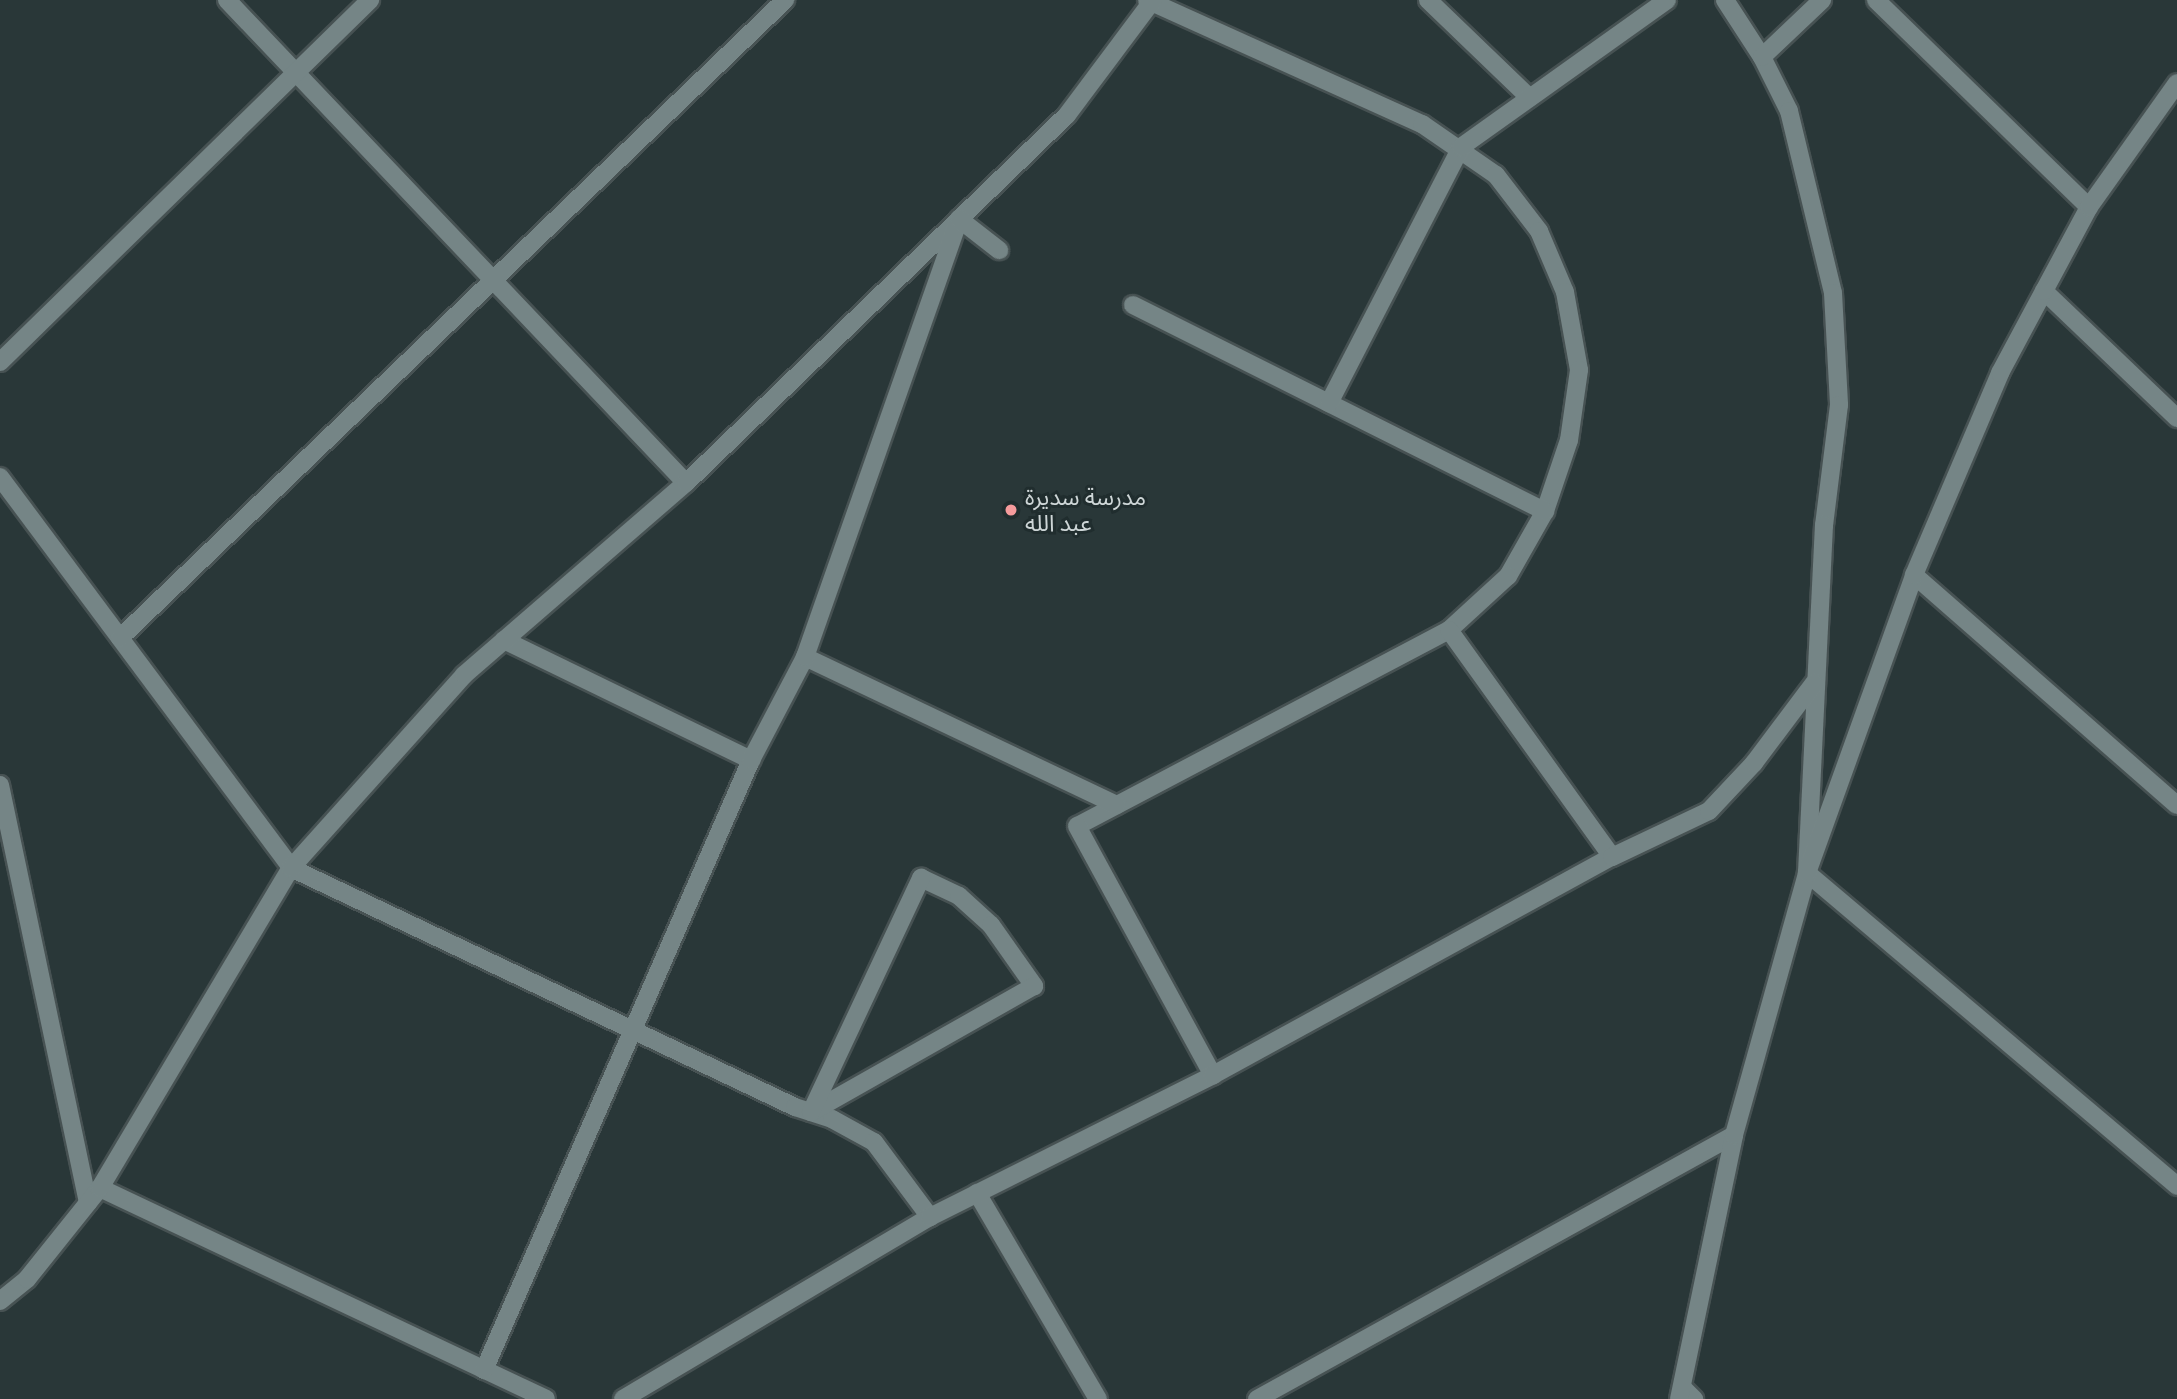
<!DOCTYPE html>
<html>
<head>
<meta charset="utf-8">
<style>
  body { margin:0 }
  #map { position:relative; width:2177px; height:1399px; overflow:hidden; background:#293738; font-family:"Zilla Slab","Noto Sans Arabic",serif }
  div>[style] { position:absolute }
  .roads { filter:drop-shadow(2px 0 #475253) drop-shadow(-2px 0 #475253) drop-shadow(0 2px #475253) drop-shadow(0 -2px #475253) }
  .minor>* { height:18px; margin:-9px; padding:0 9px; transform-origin:9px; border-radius:9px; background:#758586 }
  .tertiary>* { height:18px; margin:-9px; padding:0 9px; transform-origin:9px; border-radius:9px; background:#758586 }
  .dots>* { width:19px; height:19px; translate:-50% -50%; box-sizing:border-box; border:4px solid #202d2e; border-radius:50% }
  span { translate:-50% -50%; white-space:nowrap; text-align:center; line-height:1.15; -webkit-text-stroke:6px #202d2e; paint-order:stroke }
  .poi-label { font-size:23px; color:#ced6d7 }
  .left { translate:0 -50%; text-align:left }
</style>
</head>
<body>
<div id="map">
  <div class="roads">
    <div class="minor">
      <div style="left:227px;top:0;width:666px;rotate:46.46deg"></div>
      <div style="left:1147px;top:0;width:302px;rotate:24.3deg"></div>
      <div style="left:1422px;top:124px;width:90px;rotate:34.6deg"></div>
      <div style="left:1496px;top:175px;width:71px;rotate:52.5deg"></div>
      <div style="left:1539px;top:231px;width:66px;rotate:66.9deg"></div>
      <div style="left:1565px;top:292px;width:79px;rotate:79.8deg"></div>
      <div style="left:1579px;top:370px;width:71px;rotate:98.1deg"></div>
      <div style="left:1569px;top:440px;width:75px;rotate:108.7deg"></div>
      <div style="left:1545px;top:511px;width:75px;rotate:119.6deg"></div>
      <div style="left:1508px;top:576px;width:80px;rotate:137.5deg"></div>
      <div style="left:1449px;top:630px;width:420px;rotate:152.2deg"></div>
      <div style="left:1077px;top:826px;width:284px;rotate:61.4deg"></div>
      <div style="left:1428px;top:0;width:141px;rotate:43.9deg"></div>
      <div style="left:1725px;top:0;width:68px;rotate:57deg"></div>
      <div style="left:1762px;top:57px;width:60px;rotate:63.4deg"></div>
      <div style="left:1789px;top:111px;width:187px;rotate:76.4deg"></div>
      <div style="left:1833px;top:293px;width:112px;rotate:86.9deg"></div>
      <div style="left:1839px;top:405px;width:121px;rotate:97.1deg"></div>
      <div style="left:1824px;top:525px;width:348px;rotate:92.8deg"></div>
      <div style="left:1807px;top:873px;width:485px;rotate:40.2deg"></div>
      <div style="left:1876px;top:0;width:297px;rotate:44.2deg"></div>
      <div style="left:1762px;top:57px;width:83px;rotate:-43.5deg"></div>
      <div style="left:2044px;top:291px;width:184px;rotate:43.7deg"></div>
      <div style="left:1133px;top:305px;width:461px;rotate:26.6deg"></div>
      <div style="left:0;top:362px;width:518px;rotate:-44.37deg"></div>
      <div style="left:1329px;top:403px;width:288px;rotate:-62.7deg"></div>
      <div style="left:1461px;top:147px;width:253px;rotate:-35.5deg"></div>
      <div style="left:0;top:477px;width:487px;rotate:53.3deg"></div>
      <div style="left:291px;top:868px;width:558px;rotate:25.37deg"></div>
      <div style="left:795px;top:1107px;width:39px;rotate:18deg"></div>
      <div style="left:832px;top:1119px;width:48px;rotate:28.7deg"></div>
      <div style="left:874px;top:1142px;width:94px;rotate:53.3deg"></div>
      <div style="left:1914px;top:575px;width:349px;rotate:41.2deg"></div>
      <div style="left:1449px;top:630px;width:279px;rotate:54.3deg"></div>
      <div style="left:120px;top:638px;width:922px;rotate:-43.81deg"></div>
      <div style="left:504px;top:640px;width:275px;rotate:25.9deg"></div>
      <div style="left:805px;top:657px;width:345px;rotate:25.4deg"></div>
      <div style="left:0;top:785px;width:427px;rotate:78.1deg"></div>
      <div style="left:921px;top:878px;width:42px;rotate:25.3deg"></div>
      <div style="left:959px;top:896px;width:43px;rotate:42.2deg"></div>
      <div style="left:991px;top:925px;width:75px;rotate:54.8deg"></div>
      <div style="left:1034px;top:986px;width:256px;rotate:150.5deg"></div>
      <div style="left:811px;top:1112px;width:259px;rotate:-64.8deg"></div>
      <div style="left:100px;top:1188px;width:493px;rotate:25.3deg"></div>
      <div style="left:977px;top:1193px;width:239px;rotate:59.6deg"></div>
      <div style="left:0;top:1301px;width:35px;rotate:-39deg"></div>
      <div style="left:27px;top:1279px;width:117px;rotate:-51.3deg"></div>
      <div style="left:100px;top:1188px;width:373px;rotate:-59.2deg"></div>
      <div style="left:291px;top:868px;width:259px;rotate:-48.1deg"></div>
      <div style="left:464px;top:675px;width:294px;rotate:-40.9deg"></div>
      <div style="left:686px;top:483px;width:530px;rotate:-44.01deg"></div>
      <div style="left:1067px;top:115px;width:144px;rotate:-53.2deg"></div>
      <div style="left:484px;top:1370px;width:666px;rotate:-66.36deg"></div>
      <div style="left:751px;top:760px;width:116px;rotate:-62.3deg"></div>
      <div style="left:805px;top:657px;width:464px;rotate:-70.6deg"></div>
      <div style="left:959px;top:219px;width:51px;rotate:37.8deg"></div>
      <div style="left:1683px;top:1388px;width:16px;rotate:45deg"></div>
      <div style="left:623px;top:1399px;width:357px;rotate:-30.7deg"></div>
      <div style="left:930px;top:1217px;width:317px;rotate:-26.6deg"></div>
      <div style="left:1213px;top:1075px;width:455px;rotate:-28.7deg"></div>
      <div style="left:1612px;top:857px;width:107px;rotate:-25.4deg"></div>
      <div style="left:1709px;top:811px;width:66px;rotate:-46.8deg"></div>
      <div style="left:1754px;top:763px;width:100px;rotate:-53.1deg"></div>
      <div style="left:1257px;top:1399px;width:545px;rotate:-28.96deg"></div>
    </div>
    <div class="tertiary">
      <div style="left:1679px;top:1399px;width:270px;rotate:-78.2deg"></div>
      <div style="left:1734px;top:1135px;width:272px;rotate:-74.4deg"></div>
      <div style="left:1807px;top:873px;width:317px;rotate:-70.2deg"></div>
      <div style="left:1914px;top:575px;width:220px;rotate:-66.9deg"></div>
      <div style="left:2000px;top:373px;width:93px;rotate:-61.8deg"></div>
      <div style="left:2044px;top:291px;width:95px;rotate:-61.8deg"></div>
      <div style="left:2089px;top:207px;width:152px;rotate:-54.6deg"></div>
    </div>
  </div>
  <div class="dots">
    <div style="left:1011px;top:510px;background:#f59b9c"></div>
  </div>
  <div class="poi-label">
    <span class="left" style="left:1025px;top:510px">مدرسة سديرة<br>عبد الله</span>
  </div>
</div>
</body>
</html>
